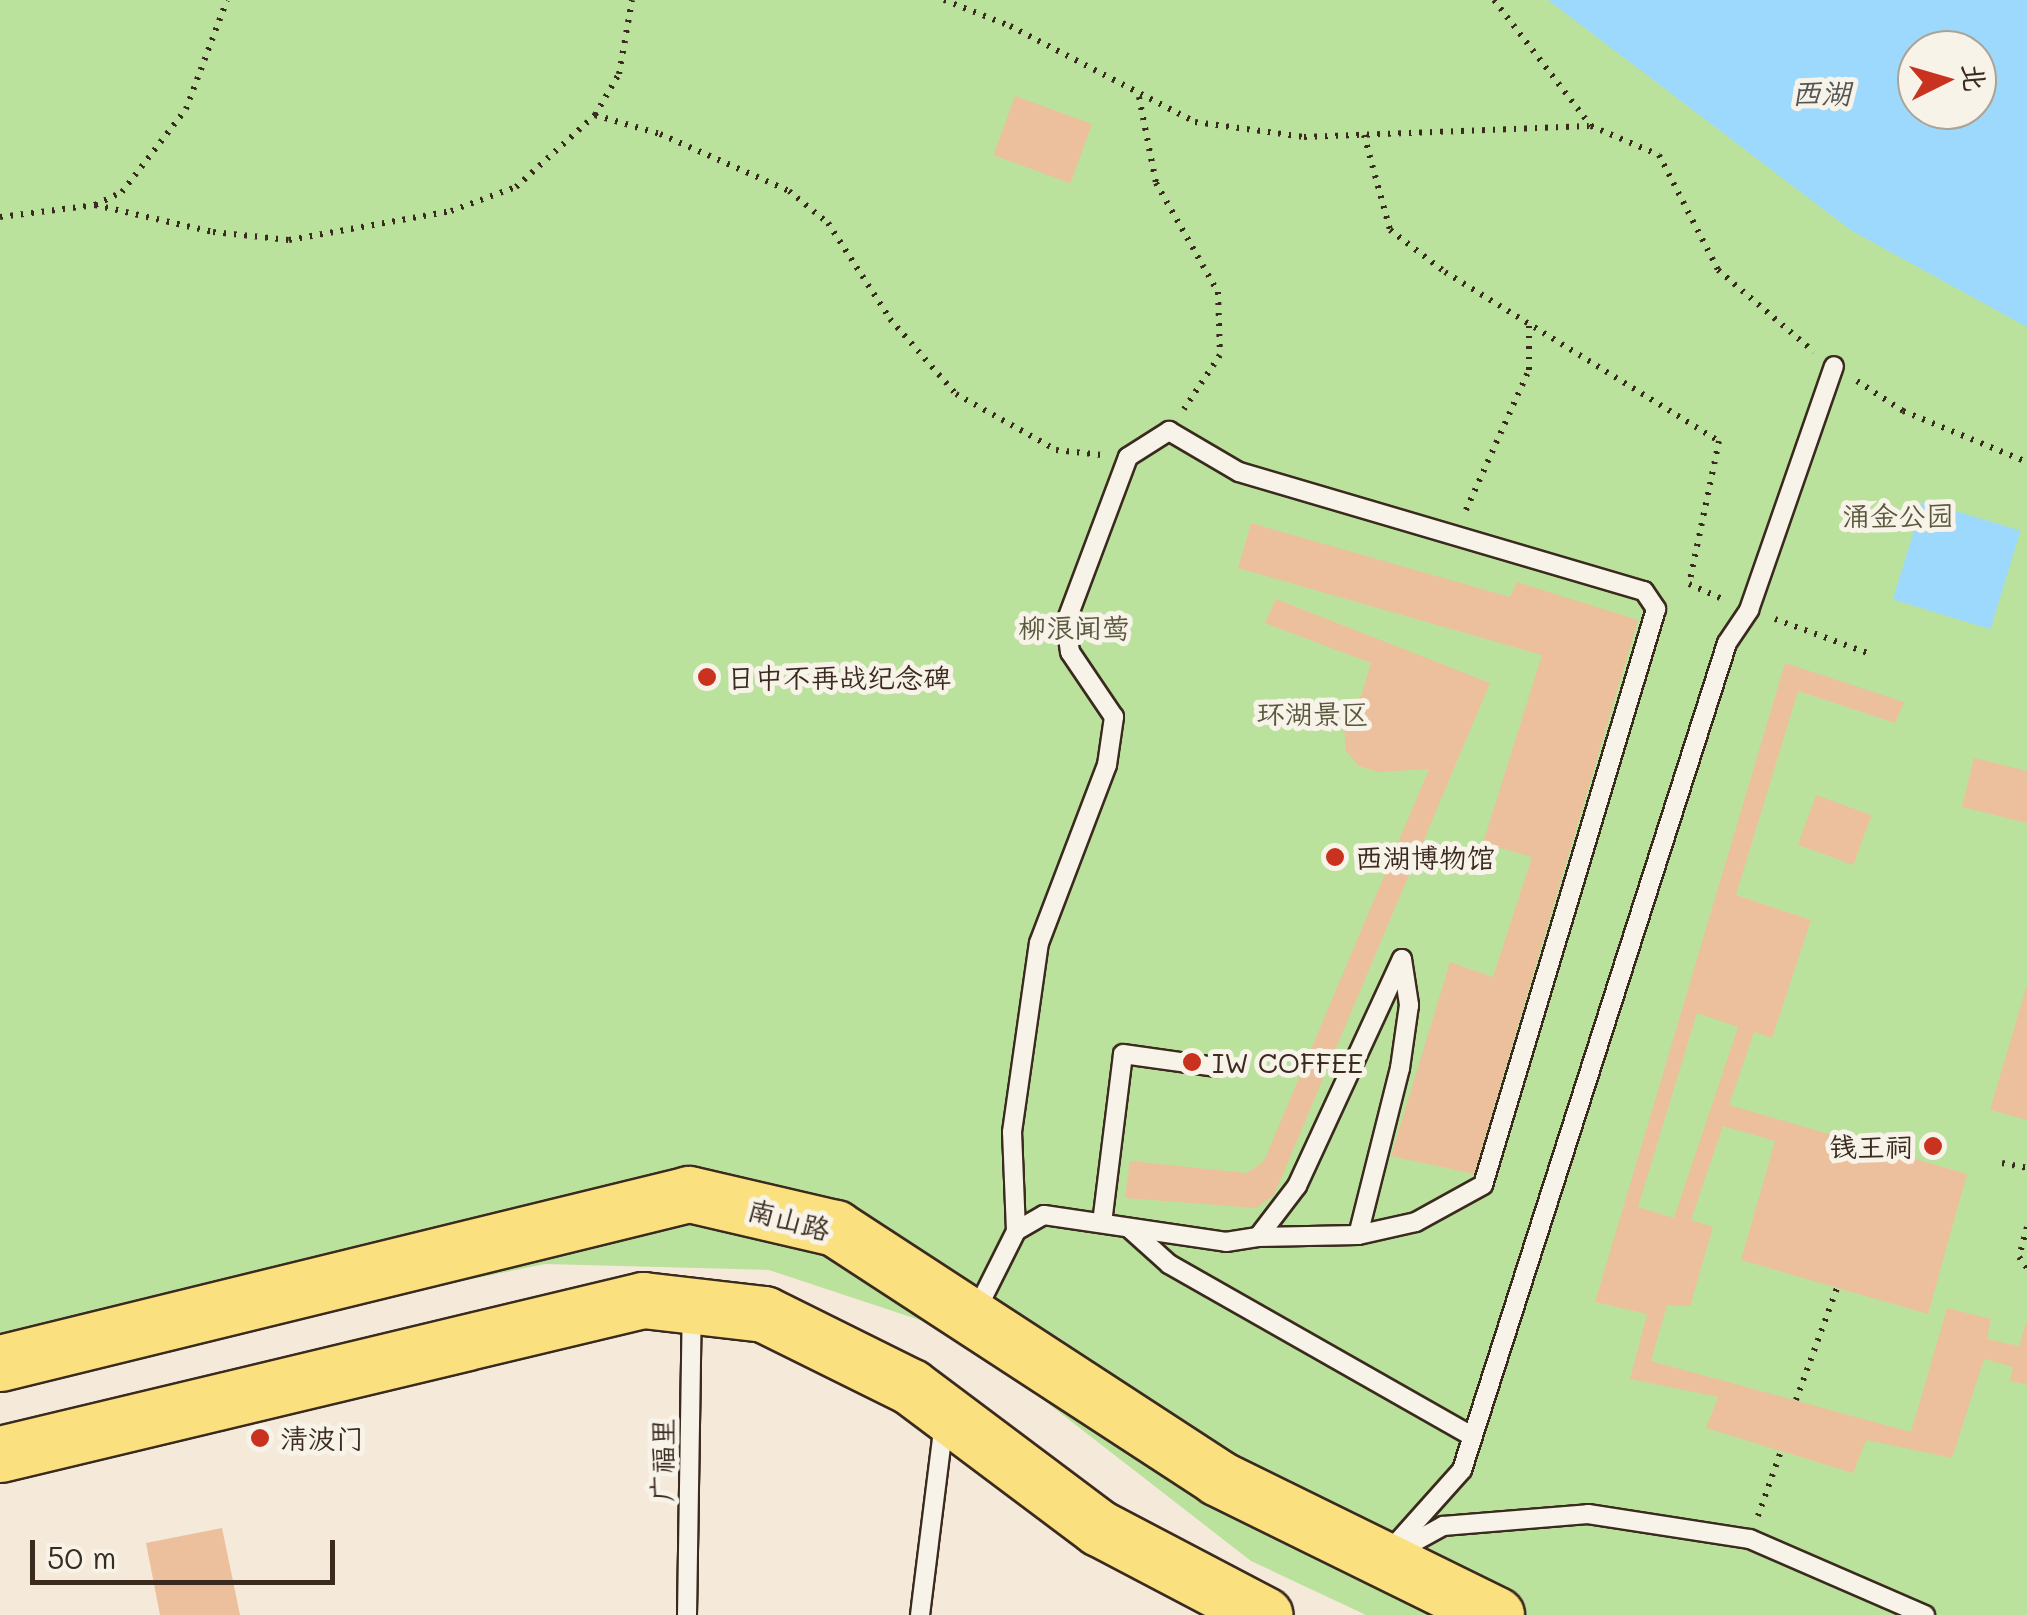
<!DOCTYPE html>
<html>
<head>
<meta charset="utf-8">
<style>
  body { margin:0 }
  #map { position:relative; width:2027px; height:1615px; overflow:hidden; background:#f5e9d9; font-family:Mali,"LXGW WenKai TC",sans-serif }
  div>[style] { position:absolute }
  .green>* { inset:0; background:#bbe29d }
  .water>* { inset:0; background:#9dd9fd; transform-origin:0 0 }
  .building>* { inset:0; background:#ecc09c; transform-origin:0 0 }
  .path>* { height:6px; margin-top:-3px; transform-origin:0; background:repeating-linear-gradient(90deg,#3b2a1e 0 2.5px,transparent 0 10.5px) }
  .roads { filter:drop-shadow(2px 0 #3b2a1e) drop-shadow(-2px 0 #3b2a1e) drop-shadow(0 2px #3b2a1e) drop-shadow(0 -2px #3b2a1e) }
  .service>* { height:18px; margin:-9px; padding:0 9px; transform-origin:9px; border-radius:9px; background:#f7f3e8 }
  .primary>* { height:55px; margin:-27.5px; padding:0 27.5px; transform-origin:27.5px; border-radius:27.5px; background:#fbe080 }
  .dots>* { width:28px; height:28px; translate:-50% -50%; box-sizing:border-box; border:5px solid #f7f3e8; border-radius:50% }
  span { translate:-50% -50%; white-space:nowrap; text-align:center; line-height:1.15; -webkit-text-stroke:10px #f7f3e8; paint-order:stroke }
  .park-label { font-size:28px; color:#5b583e }
  .poi-label { font-size:28px; color:#3b2a1e }
  .left { translate:0 -50%; text-align:left }
  .right { translate:-100% -50%; text-align:right }
  .street-label { font-size:28px; color:#3b2a1e }
  .water-label { font-size:30px; color:#545656; font-style:italic }
  .north { position:absolute; left:1897px; top:30px; width:100px; height:100px; box-sizing:border-box; background:#f7f3e8; border:2px solid #aca397; border-radius:50%; rotate:85deg; font-size:28px; font-weight:700; line-height:40px; text-align:center; color:#3b2a1e }
  .north::after { content:''; display:block; margin:auto; width:35px; height:45px; background:#c8321e; clip-path:polygon(50% 0,100% 100%,50% 72%,0 100%) }
  .scale { position:absolute; left:30px; top:1540px; width:305px; height:45px; box-sizing:border-box; border:5px solid #3b2a1e; border-top:0; padding-left:12px; font-size:30px; line-height:35px; white-space:nowrap; color:#3b2a1e; -webkit-text-stroke:8px #f7f3e8; paint-order:stroke }
</style>
</head>
<body>
<div id="map">
  <div class="green">
    <div style="clip-path:polygon(evenodd,0 0,2027px 0,2027px 1615px,1366px 1615px,1251px 1561px,956px 1332px,769px 1270px,545px 1264px,0 1376px,0 0,1917px 50px,1977px 50px,1977px 110px,1917px 110px,1917px 50px)"></div>
  </div>
  <div class="water">
    <div style="clip-path:polygon(evenodd,1548px 0,2027px 0,2027px 327px,1852px 231px,1548px 0,1977px 50px,1977px 110px,1917px 110px,1917px 50px,1977px 50px)"></div>
    <div style="left:1923px;top:501px;width:102px;height:103px;rotate:17deg"></div>
  </div>
  <div class="building">
    <div style="left:1015px;top:96px;width:82px;height:63px;rotate:20deg"></div>
    <div style="clip-path:polygon(1251px 523px,1510px 597px,1517px 582px,1638px 620px,1474px 1174px,1391px 1156px,1450px 962px,1493px 977px,1532px 857px,1483px 843px,1542px 655px,1238px 568px)"></div>
    <div style="clip-path:polygon(1276px 599px,1490px 683px,1274px 1195px,1256px 1208px,1125px 1198px,1130px 1161px,1247px 1173px,1264px 1161px,1429px 769px,1379px 772px,1359px 766px,1346px 751px,1344px 728px,1347px 706px,1361px 696px,1371px 663px,1265px 623px)"></div>
    <div style="clip-path:polygon(evenodd,1785px 663px,1904px 702px,1895px 723px,1798px 691px,1736px 895px,1811px 920px,1772px 1038px,1754px 1032px,1729px 1105px,1967px 1174px,1928px 1314px,1741px 1260px,1775px 1141px,1723px 1126px,1691px 1220px,1713px 1227px,1690px 1306px,1667px 1305px,1651px 1361px,1911px 1432px,1947px 1308px,1991px 1319px,1987px 1339px,2019px 1346px,2027px 1320px,2027px 1385px,2010px 1381px,2013px 1367px,1984px 1359px,1952px 1458px,1866px 1440px,1853px 1473px,1706px 1428px,1718px 1397px,1630px 1379px,1647px 1314px,1595px 1302px,1785px 663px,1697px 1013px,1738px 1027px,1674px 1218px,1638px 1207px,1697px 1013px)"></div>
    <div style="clip-path:polygon(1974px 758px,2027px 771px,2027px 823px,1962px 807px)"></div>
    <div style="left:1816px;top:795px;width:59px;height:53px;rotate:20deg"></div>
    <div style="clip-path:polygon(2026px 988px,2027px 988px,2027px 1120px,1990px 1110px)"></div>
    <div style="clip-path:polygon(222px 1528px,240px 1615px,160px 1615px,146px 1543px)"></div>
  </div>
  <div class="path">
    <div style="left:944px;top:0;width:71px;rotate:21.5deg"></div>
    <div style="left:1010px;top:26px;width:208px;rotate:27.4deg"></div>
    <div style="left:1195px;top:122px;width:110px;rotate:7.8deg"></div>
    <div style="left:1304px;top:137px;width:285px;rotate:-2.2deg"></div>
    <div style="left:1494px;top:0;width:159px;rotate:52.4deg"></div>
    <div style="left:1591px;top:126px;width:74px;rotate:23.1deg"></div>
    <div style="left:1659px;top:155px;width:129px;rotate:62.8deg"></div>
    <div style="left:1718px;top:270px;width:126px;rotate:40.5deg"></div>
    <div style="left:1139px;top:97px;width:88px;rotate:78.8deg"></div>
    <div style="left:1156px;top:183px;width:125px;rotate:60.4deg"></div>
    <div style="left:1218px;top:292px;width:63px;rotate:88.2deg"></div>
    <div style="left:1220px;top:355px;width:65px;rotate:123.7deg"></div>
    <div style="left:595px;top:115px;width:68px;rotate:16.3deg"></div>
    <div style="left:660px;top:134px;width:141px;rotate:23.8deg"></div>
    <div style="left:789px;top:191px;width:50px;rotate:39.4deg"></div>
    <div style="left:828px;top:223px;width:114px;rotate:57.1deg"></div>
    <div style="left:890px;top:319px;width:100px;rotate:48.7deg"></div>
    <div style="left:956px;top:394px;width:115px;rotate:29.2deg"></div>
    <div style="left:1056px;top:450px;width:46px;rotate:6.2deg"></div>
    <div style="left:1364px;top:135px;width:98px;rotate:74.7deg"></div>
    <div style="left:1390px;top:230px;width:69px;rotate:37.4deg"></div>
    <div style="left:1445px;top:272px;width:322px;rotate:31.7deg"></div>
    <div style="left:1719px;top:441px;width:146px;rotate:101.8deg"></div>
    <div style="left:1689px;top:584px;width:36px;rotate:24deg"></div>
    <div style="left:95px;top:205px;width:121px;rotate:12.9deg"></div>
    <div style="left:213px;top:232px;width:76px;rotate:6deg"></div>
    <div style="left:289px;top:240px;width:165px;rotate:-10.1deg"></div>
    <div style="left:451px;top:211px;width:69px;rotate:-20.3deg"></div>
    <div style="left:516px;top:187px;width:107px;rotate:-42.3deg"></div>
    <div style="left:595px;top:115px;width:48px;rotate:-59.7deg"></div>
    <div style="left:619px;top:74px;width:75px;rotate:-80deg"></div>
    <div style="left:0;top:217px;width:96px;rotate:-7.2deg"></div>
    <div style="left:95px;top:205px;width:30px;rotate:-26deg"></div>
    <div style="left:122px;top:192px;width:105px;rotate:-52.4deg"></div>
    <div style="left:186px;top:109px;width:116px;rotate:-69.4deg"></div>
    <div style="left:1857px;top:381px;width:55px;rotate:33.1deg"></div>
    <div style="left:1903px;top:411px;width:134px;rotate:22.4deg"></div>
    <div style="left:1466px;top:510px;width:154px;rotate:-65.8deg"></div>
    <div style="left:1529px;top:370px;width:44px;rotate:-90deg"></div>
    <div style="left:1775px;top:619px;width:104px;rotate:20.2deg"></div>
    <div style="left:2002px;top:1163px;width:25px;rotate:11deg"></div>
    <div style="left:2027px;top:1227px;width:31px;rotate:105deg"></div>
    <div style="left:2019px;top:1257px;width:14px;rotate:54deg"></div>
    <div style="left:1796px;top:1400px;width:119px;rotate:-69.9deg"></div>
    <div style="left:1758px;top:1516px;width:69px;rotate:-70.5deg"></div>
  </div>
  <div class="roads">
    <div class="service">
      <div style="left:1102px;top:1223px;width:170px;rotate:-82.9deg"></div>
      <div style="left:1123px;top:1054px;width:93px;rotate:8deg"></div>
      <div style="left:1129px;top:1228px;width:54px;rotate:42deg"></div>
      <div style="left:1169px;top:1264px;width:348px;rotate:29.6deg"></div>
      <div style="left:1016px;top:1231px;width:99px;rotate:-92.3deg"></div>
      <div style="left:1012px;top:1132px;width:191px;rotate:-81.9deg"></div>
      <div style="left:1039px;top:943px;width:191px;rotate:-69.1deg"></div>
      <div style="left:1107px;top:765px;width:49px;rotate:-81.7deg"></div>
      <div style="left:1114px;top:717px;width:78px;rotate:-124.1deg"></div>
      <div style="left:1070px;top:652px;width:30px;rotate:-98deg"></div>
      <div style="left:1066px;top:622px;width:176px;rotate:-69.4deg"></div>
      <div style="left:1128px;top:457px;width:49px;rotate:-32.4deg"></div>
      <div style="left:1169px;top:431px;width:81px;rotate:30.4deg"></div>
      <div style="left:1239px;top:472px;width:422px;rotate:16.4deg"></div>
      <div style="left:1644px;top:591px;width:22px;rotate:56deg"></div>
      <div style="left:1656px;top:609px;width:601px;rotate:106.72deg"></div>
      <div style="left:1483px;top:1185px;width:77px;rotate:151.1deg"></div>
      <div style="left:1416px;top:1222px;width:59px;rotate:167.4deg"></div>
      <div style="left:1358px;top:1235px;width:100px;rotate:178.9deg"></div>
      <div style="left:976px;top:1311px;width:89px;rotate:-63.4deg"></div>
      <div style="left:1016px;top:1231px;width:32px;rotate:-30deg"></div>
      <div style="left:1044px;top:1215px;width:184px;rotate:8.4deg"></div>
      <div style="left:1226px;top:1242px;width:32px;rotate:-9deg"></div>
      <div style="left:1258px;top:1237px;width:64px;rotate:-52.6deg"></div>
      <div style="left:1297px;top:1186px;width:250px;rotate:-65.2deg"></div>
      <div style="left:1402px;top:959px;width:47px;rotate:81.3deg"></div>
      <div style="left:1409px;top:1005px;width:64px;rotate:98.1deg"></div>
      <div style="left:1400px;top:1068px;width:172px;rotate:104.1deg"></div>
      <div style="left:1396px;top:1552px;width:54px;rotate:-29deg"></div>
      <div style="left:1443px;top:1526px;width:145px;rotate:-4.7deg"></div>
      <div style="left:1588px;top:1514px;width:164px;rotate:8.8deg"></div>
      <div style="left:1750px;top:1539px;width:191px;rotate:23.5deg"></div>
      <div style="left:1386px;top:1555px;width:114px;rotate:-48.2deg"></div>
      <div style="left:1462px;top:1470px;width:868px;rotate:-72.23deg"></div>
      <div style="left:1727px;top:643px;width:40px;rotate:-56deg"></div>
      <div style="left:1749px;top:610px;width:258px;rotate:-70.8deg"></div>
      <div style="left:687px;top:1615px;width:304px;rotate:-89.1deg"></div>
      <div style="left:920px;top:1615px;width:193px;rotate:-82.9deg"></div>
    </div>
    <div class="primary">
      <div style="left:0;top:1363px;width:709px;rotate:-13.78deg"></div>
      <div style="left:689px;top:1194px;width:150px;rotate:13.1deg"></div>
      <div style="left:835px;top:1228px;width:457px;rotate:33.1deg"></div>
      <div style="left:1218px;top:1478px;width:310px;rotate:26.2deg"></div>
      <div style="left:0;top:1454px;width:661px;rotate:-13.47deg"></div>
      <div style="left:643px;top:1300px;width:122px;rotate:6.6deg"></div>
      <div style="left:764px;top:1314px;width:164px;rotate:26.4deg"></div>
      <div style="left:911px;top:1387px;width:235px;rotate:36.9deg"></div>
      <div style="left:1099px;top:1528px;width:187px;rotate:27.7deg"></div>
    </div>
  </div>
  <div class="dots">
    <div style="left:707px;top:677px;background:#c8321e"></div>
    <div style="left:1335px;top:857px;background:#c8321e"></div>
    <div style="left:1192px;top:1062px;background:#c8321e"></div>
    <div style="left:1933px;top:1146px;background:#c8321e"></div>
    <div style="left:260px;top:1438px;background:#c8321e"></div>
  </div>
  <div class="park-label">
    <span style="left:1898px;top:515px">涌金公园</span>
    <span style="left:1074px;top:627px">柳浪闻莺</span>
    <span style="left:1313px;top:713px">环湖景区</span>
  </div>
  <div class="poi-label">
    <span class="left" style="left:727px;top:677px">日中不再战纪念碑</span>
    <span class="left" style="left:1355px;top:857px">西湖博物馆</span>
    <span class="left" style="left:1212px;top:1062px">IW COFFEE</span>
    <span class="right" style="left:1913px;top:1146px">钱王祠</span>
    <span class="left" style="left:280px;top:1438px">清波门</span>
  </div>
  <div class="street-label">
    <span style="left:789px;top:1219px;rotate:15deg">南山路</span>
    <span style="left:662px;top:1460px;rotate:-89deg">广福里</span>
  </div>
  <div class="water-label">
    <span style="left:1821px;top:92px">西湖</span>
  </div>
  <div class="north">北</div>
  <div class="scale">50 m</div>
</div>
</body>
</html>
